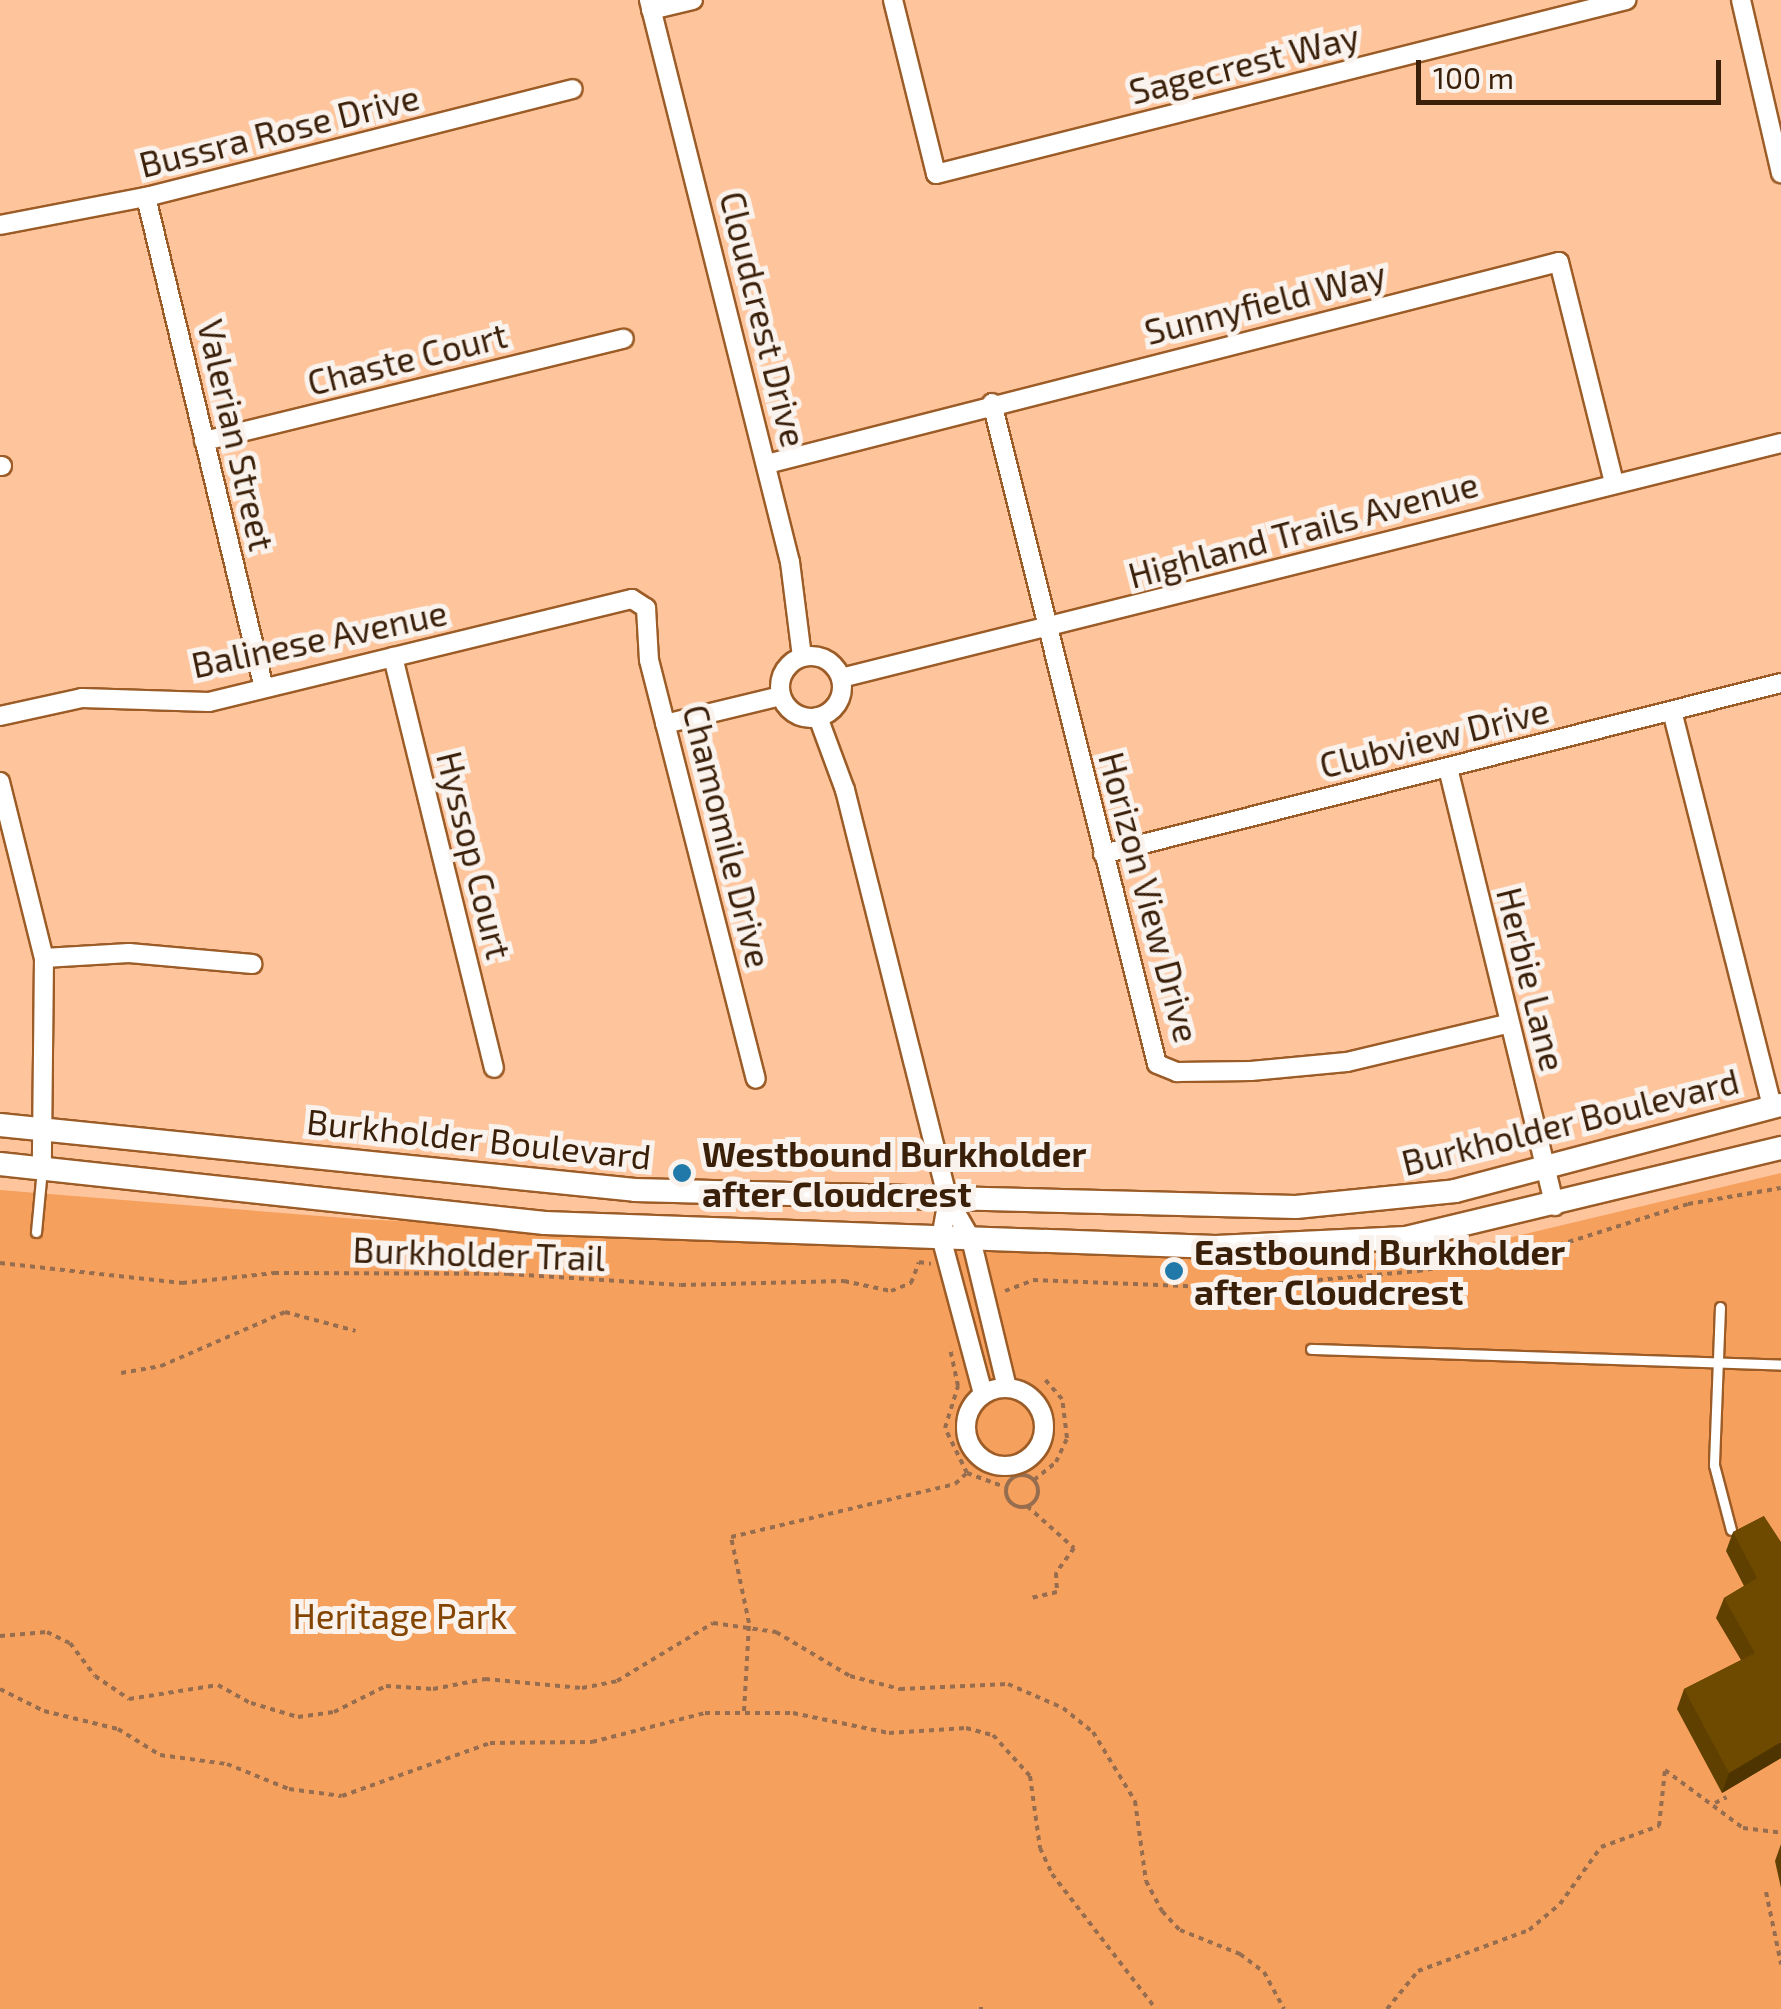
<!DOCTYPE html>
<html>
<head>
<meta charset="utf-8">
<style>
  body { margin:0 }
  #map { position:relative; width:1781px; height:2009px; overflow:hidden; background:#fec59c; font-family:"Exo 2",sans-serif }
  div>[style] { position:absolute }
  .green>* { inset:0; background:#f6a05d }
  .path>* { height:4px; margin-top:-2px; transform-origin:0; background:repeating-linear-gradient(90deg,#966d4e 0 5px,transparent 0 10px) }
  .path>.ring { margin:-2px; padding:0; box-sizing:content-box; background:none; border:4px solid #966d4e; border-radius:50% }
  .roads { filter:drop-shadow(2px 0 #9c5c27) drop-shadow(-2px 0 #9c5c27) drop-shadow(0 2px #9c5c27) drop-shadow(0 -2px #9c5c27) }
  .service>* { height:9px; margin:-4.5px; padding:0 4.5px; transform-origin:4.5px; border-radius:4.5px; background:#fff }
  .minor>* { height:18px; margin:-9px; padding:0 9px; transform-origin:9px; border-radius:9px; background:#fff }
  .minor>.ring { margin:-9px; padding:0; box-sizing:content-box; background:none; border:18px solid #fff; border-radius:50% }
  .secondary>* { height:22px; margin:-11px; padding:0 11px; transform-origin:11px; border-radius:11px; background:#fff }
  .wall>* { inset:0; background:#5f4000 }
  .shaded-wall>* { inset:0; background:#4d3400 }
  .building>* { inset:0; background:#6e4a00 }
  .dots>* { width:28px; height:28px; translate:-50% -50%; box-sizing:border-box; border:5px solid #f9f2ed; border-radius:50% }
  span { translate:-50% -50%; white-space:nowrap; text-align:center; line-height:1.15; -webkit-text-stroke:10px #f9f2ed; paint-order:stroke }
  .street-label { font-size:35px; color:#3a1f09 }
  .poi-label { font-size:35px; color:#3a1f09; font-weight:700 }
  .left { translate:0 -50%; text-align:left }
  .park-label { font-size:35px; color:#844402 }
  .scale { position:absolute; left:1416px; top:60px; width:305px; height:45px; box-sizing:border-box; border:5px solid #3a1f09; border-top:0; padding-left:12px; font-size:30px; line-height:35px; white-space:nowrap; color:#3a1f09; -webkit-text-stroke:8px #f9f2ed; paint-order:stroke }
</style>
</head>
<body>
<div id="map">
  <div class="green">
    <div style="clip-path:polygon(1781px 1173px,1781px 2009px,0 2009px,0 1190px,357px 1219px,1347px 1264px,1496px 1241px)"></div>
  </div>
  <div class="path">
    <div style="left:0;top:1263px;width:183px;rotate:6.3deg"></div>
    <div style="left:182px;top:1283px;width:93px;rotate:-6.2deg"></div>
    <div style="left:274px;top:1273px;width:235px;rotate:0.2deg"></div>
    <div style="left:509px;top:1274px;width:172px;rotate:3.7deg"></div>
    <div style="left:681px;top:1285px;width:163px;rotate:-1.4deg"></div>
    <div style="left:844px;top:1281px;width:48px;rotate:12deg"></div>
    <div style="left:891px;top:1291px;width:22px;rotate:-22deg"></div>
    <div style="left:911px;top:1283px;width:22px;rotate:-69deg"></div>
    <div style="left:919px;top:1262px;width:12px;rotate:9deg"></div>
    <div style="left:1005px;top:1291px;width:30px;rotate:-21deg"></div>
    <div style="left:1033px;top:1280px;width:195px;rotate:2.3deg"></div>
    <div style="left:1228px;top:1288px;width:191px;rotate:-5.1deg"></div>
    <div style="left:1418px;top:1271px;width:124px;rotate:-9.3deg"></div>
    <div style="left:1540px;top:1251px;width:155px;rotate:-17.6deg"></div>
    <div style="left:1688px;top:1204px;width:94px;rotate:-9.8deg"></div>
    <div style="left:121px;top:1373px;width:41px;rotate:-9.9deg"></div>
    <div style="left:161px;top:1366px;width:135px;rotate:-23.5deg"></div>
    <div style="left:285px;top:1312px;width:73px;rotate:15deg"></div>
    <div style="left:967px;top:1473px;width:40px;rotate:20.2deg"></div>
    <div class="ring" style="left:1006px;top:1475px;width:28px;height:28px"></div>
    <div style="left:1034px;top:1480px;width:28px;rotate:-39deg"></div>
    <div style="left:1056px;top:1462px;width:26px;rotate:-65deg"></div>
    <div style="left:1067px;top:1438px;width:39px;rotate:-97deg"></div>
    <div style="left:1062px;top:1399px;width:30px;rotate:-131deg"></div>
    <div style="left:1027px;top:1506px;width:63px;rotate:41.8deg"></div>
    <div style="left:1074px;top:1548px;width:31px;rotate:126deg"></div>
    <div style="left:1056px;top:1573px;width:19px;rotate:87deg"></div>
    <div style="left:1057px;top:1592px;width:27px;rotate:167deg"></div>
    <div style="left:0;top:1636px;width:47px;rotate:-4.9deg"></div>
    <div style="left:47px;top:1632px;width:25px;rotate:26deg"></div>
    <div style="left:70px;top:1643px;width:41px;rotate:52.9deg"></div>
    <div style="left:95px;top:1676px;width:41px;rotate:34.1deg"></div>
    <div style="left:129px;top:1699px;width:90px;rotate:-8.9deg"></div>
    <div style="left:218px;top:1685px;width:38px;rotate:29deg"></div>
    <div style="left:251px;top:1703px;width:49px;rotate:16.6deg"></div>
    <div style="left:298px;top:1717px;width:36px;rotate:-8deg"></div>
    <div style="left:334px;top:1712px;width:58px;rotate:-26.6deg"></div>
    <div style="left:386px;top:1686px;width:47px;rotate:3.7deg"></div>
    <div style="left:433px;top:1689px;width:53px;rotate:-10.9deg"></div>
    <div style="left:485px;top:1679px;width:97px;rotate:5.3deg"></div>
    <div style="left:582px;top:1688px;width:36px;rotate:-11deg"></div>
    <div style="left:617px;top:1681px;width:112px;rotate:-31.1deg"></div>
    <div style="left:713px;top:1623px;width:64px;rotate:8.1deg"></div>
    <div style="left:776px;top:1632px;width:86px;rotate:30.7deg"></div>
    <div style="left:850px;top:1676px;width:52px;rotate:14.6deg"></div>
    <div style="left:900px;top:1689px;width:108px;rotate:-2.7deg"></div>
    <div style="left:1008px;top:1684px;width:60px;rotate:23.6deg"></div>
    <div style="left:1063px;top:1708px;width:38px;rotate:39deg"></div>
    <div style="left:1093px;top:1732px;width:81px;rotate:58.7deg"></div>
    <div style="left:1135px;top:1801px;width:81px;rotate:82.2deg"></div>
    <div style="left:1146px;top:1881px;width:34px;rotate:62deg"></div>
    <div style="left:1162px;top:1911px;width:26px;rotate:47deg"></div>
    <div style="left:1180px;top:1930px;width:65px;rotate:21.8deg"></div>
    <div style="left:1240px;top:1954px;width:30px;rotate:37deg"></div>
    <div style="left:1264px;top:1972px;width:42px;rotate:61.6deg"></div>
    <div style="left:0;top:1689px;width:49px;rotate:26.6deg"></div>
    <div style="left:44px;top:1711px;width:76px;rotate:13.7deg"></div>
    <div style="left:118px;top:1729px;width:49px;rotate:31.8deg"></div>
    <div style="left:160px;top:1755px;width:68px;rotate:7.7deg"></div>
    <div style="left:227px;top:1764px;width:67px;rotate:22deg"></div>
    <div style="left:289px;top:1789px;width:53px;rotate:7.5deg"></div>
    <div style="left:342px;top:1796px;width:157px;rotate:-19.7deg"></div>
    <div style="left:490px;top:1743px;width:102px;rotate:-0.6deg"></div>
    <div style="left:592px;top:1742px;width:117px;rotate:-14.4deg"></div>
    <div style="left:705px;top:1713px;width:88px"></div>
    <div style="left:793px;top:1713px;width:98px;rotate:11.8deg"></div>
    <div style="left:889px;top:1733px;width:77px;rotate:-3.7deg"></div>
    <div style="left:966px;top:1728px;width:28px;rotate:15deg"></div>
    <div style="left:993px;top:1735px;width:55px;rotate:47.9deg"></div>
    <div style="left:1030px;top:1776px;width:73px;rotate:82.1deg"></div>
    <div style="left:1040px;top:1848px;width:29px;rotate:65deg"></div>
    <div style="left:1052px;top:1874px;width:170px;rotate:52.4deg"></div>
    <div style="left:744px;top:1711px;width:88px;rotate:-86.7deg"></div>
    <div style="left:749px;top:1623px;width:88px;rotate:-101.8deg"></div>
    <div style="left:731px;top:1537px;width:230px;rotate:-13.3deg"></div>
    <div style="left:955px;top:1484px;width:16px;rotate:-43deg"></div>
    <div style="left:967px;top:1473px;width:50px;rotate:-116.1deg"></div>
    <div style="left:945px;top:1428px;width:44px;rotate:-72.8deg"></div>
    <div style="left:958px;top:1386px;width:40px;rotate:-102deg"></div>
    <div style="left:1715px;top:1803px;width:13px;rotate:-27deg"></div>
    <div style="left:1766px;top:1892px;width:74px;rotate:78.2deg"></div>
    <div style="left:981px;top:2007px;width:2px;rotate:90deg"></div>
    <div style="left:1387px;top:2009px;width:49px;rotate:-50.8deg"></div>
    <div style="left:1418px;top:1971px;width:118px;rotate:-20.3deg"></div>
    <div style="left:1529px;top:1930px;width:40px;rotate:-40deg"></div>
    <div style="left:1560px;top:1904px;width:70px;rotate:-54.3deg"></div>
    <div style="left:1601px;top:1847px;width:62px;rotate:-19.9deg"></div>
    <div style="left:1659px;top:1826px;width:56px;rotate:-83.9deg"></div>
    <div style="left:1665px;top:1770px;width:97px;rotate:36.6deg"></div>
    <div style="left:1743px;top:1828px;width:38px;rotate:7deg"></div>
  </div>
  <div class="roads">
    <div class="service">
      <div style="left:36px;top:1232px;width:63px;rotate:-84.6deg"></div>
      <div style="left:1720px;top:1307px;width:158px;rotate:92.2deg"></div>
      <div style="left:1714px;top:1465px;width:67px;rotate:75.3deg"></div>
      <div style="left:1311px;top:1349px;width:470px;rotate:1.9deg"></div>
    </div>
    <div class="minor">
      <div style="left:649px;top:0;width:579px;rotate:75.92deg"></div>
      <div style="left:790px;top:562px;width:96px;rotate:82.8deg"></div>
      <div style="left:893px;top:0;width:179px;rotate:76.1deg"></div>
      <div style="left:936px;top:174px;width:712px;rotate:-14.15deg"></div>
      <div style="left:1741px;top:0;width:178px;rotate:77deg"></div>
      <div style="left:651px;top:10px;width:43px;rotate:-13.4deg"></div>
      <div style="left:146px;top:197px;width:505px;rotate:76.49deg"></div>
      <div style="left:0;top:225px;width:149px;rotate:-10.9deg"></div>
      <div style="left:146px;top:197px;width:440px;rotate:-14.2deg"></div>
      <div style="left:992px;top:403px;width:681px;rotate:75.98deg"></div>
      <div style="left:1157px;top:1064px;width:22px;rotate:22deg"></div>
      <div style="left:1177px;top:1072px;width:74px;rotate:-0.8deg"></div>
      <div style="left:1251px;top:1071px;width:96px;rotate:-5.4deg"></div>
      <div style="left:1347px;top:1062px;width:164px;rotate:-13.4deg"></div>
      <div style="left:204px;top:441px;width:432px;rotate:-13.7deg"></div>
      <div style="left:767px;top:464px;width:817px;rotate:-14.31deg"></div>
      <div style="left:1559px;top:262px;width:227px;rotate:76deg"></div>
      <div style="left:0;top:466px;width:2px"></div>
      <div class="ring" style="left:780px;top:656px;width:44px;height:44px"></div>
      <div style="left:393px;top:657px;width:423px;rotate:76.2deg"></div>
      <div style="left:841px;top:678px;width:969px;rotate:-14.04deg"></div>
      <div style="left:1672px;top:711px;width:408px;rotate:75.8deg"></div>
      <div style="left:0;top:716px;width:84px;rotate:-12.4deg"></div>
      <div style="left:82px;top:698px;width:127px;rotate:1.8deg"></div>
      <div style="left:209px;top:702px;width:435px;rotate:-13.7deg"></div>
      <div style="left:632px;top:599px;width:17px;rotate:33deg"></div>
      <div style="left:646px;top:608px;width:52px;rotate:86.7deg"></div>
      <div style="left:649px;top:660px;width:432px;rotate:75.7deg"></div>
      <div style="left:818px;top:717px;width:78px;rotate:69.7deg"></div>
      <div style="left:845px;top:790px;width:422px;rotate:75.9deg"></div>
      <div style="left:948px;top:1199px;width:46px;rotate:60.1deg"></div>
      <div style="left:971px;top:1239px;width:153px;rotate:76.4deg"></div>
      <div style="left:665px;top:724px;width:119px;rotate:-13.6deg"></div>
      <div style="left:1448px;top:768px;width:451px;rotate:76.3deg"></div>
      <div style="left:0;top:782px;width:181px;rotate:76deg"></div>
      <div style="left:44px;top:958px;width:208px;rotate:90.6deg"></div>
      <div style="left:1103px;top:854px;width:699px;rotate:-14.16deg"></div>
      <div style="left:44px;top:958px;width:85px;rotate:-3.4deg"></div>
      <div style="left:129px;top:953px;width:124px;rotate:5.1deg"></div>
      <div style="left:948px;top:1199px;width:39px;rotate:100deg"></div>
      <div style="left:941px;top:1237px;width:163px;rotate:75deg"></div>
      <div class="ring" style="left:966px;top:1388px;width:60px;height:60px"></div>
    </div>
    <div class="secondary">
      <div style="left:0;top:1125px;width:638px;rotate:5.84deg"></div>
      <div style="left:635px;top:1190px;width:661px;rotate:1.47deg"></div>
      <div style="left:1296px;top:1207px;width:160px;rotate:-5.7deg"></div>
      <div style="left:1455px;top:1191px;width:337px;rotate:-14.8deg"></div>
      <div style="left:0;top:1164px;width:548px;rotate:6.18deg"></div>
      <div style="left:545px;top:1223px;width:671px;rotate:2.05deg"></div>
      <div style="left:1216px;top:1247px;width:190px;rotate:-2.7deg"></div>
      <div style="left:1406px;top:1238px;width:386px;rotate:-13.5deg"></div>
    </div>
  </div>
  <div class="wall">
    <div style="clip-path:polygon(1764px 1516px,1781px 1758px,1722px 1793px,1677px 1709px,1684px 1689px,1741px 1660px,1716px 1618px,1724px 1598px,1744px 1586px,1726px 1551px,1733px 1532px)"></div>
    <div style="clip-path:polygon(1781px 1844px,1781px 1888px,1775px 1861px)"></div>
  </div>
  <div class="shaded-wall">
    <div style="clip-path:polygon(1781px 1742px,1781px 1758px,1722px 1793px,1729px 1773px)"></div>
  </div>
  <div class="building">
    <div style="clip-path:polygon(1764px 1516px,1781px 1542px,1781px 1742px,1729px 1773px,1684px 1689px,1755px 1653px,1724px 1598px,1757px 1578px,1733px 1532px)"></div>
  </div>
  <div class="dots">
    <div style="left:682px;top:1173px;background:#2079a8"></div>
    <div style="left:1174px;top:1271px;background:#2079a8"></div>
  </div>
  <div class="street-label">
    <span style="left:1244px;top:63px;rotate:-14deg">Sagecrest Way</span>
    <span style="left:279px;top:130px;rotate:-14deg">Bussra Rose Drive</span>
    <span style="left:1265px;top:302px;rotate:-14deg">Sunnyfield Way</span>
    <span style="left:764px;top:319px;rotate:76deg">Cloudcrest Drive</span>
    <span style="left:407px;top:358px;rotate:-14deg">Chaste Court</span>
    <span style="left:237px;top:435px;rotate:77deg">Valerian Street</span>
    <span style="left:1303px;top:529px;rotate:-15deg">Highland Trails Avenue</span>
    <span style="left:319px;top:638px;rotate:-12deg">Balinese Avenue</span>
    <span style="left:1434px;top:737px;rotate:-14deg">Clubview Drive</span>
    <span style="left:728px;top:836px;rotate:76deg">Chamomile Drive</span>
    <span style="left:475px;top:855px;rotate:76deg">Hyssop Court</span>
    <span style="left:1150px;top:897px;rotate:75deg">Horizon View Drive</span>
    <span style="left:1532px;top:979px;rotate:76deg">Herbie Lane</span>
    <span style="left:1570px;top:1121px;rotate:-14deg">Burkholder Boulevard</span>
    <span style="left:479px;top:1138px;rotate:6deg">Burkholder Boulevard</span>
    <span style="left:479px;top:1253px;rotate:2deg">Burkholder Trail</span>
  </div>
  <div class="poi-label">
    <span class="left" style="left:702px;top:1173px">Westbound Burkholder<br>after Cloudcrest</span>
    <span class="left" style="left:1194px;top:1271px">Eastbound Burkholder<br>after Cloudcrest</span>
  </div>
  <div class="park-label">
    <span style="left:400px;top:1615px">Heritage Park</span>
  </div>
  <div class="scale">100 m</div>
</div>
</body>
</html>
